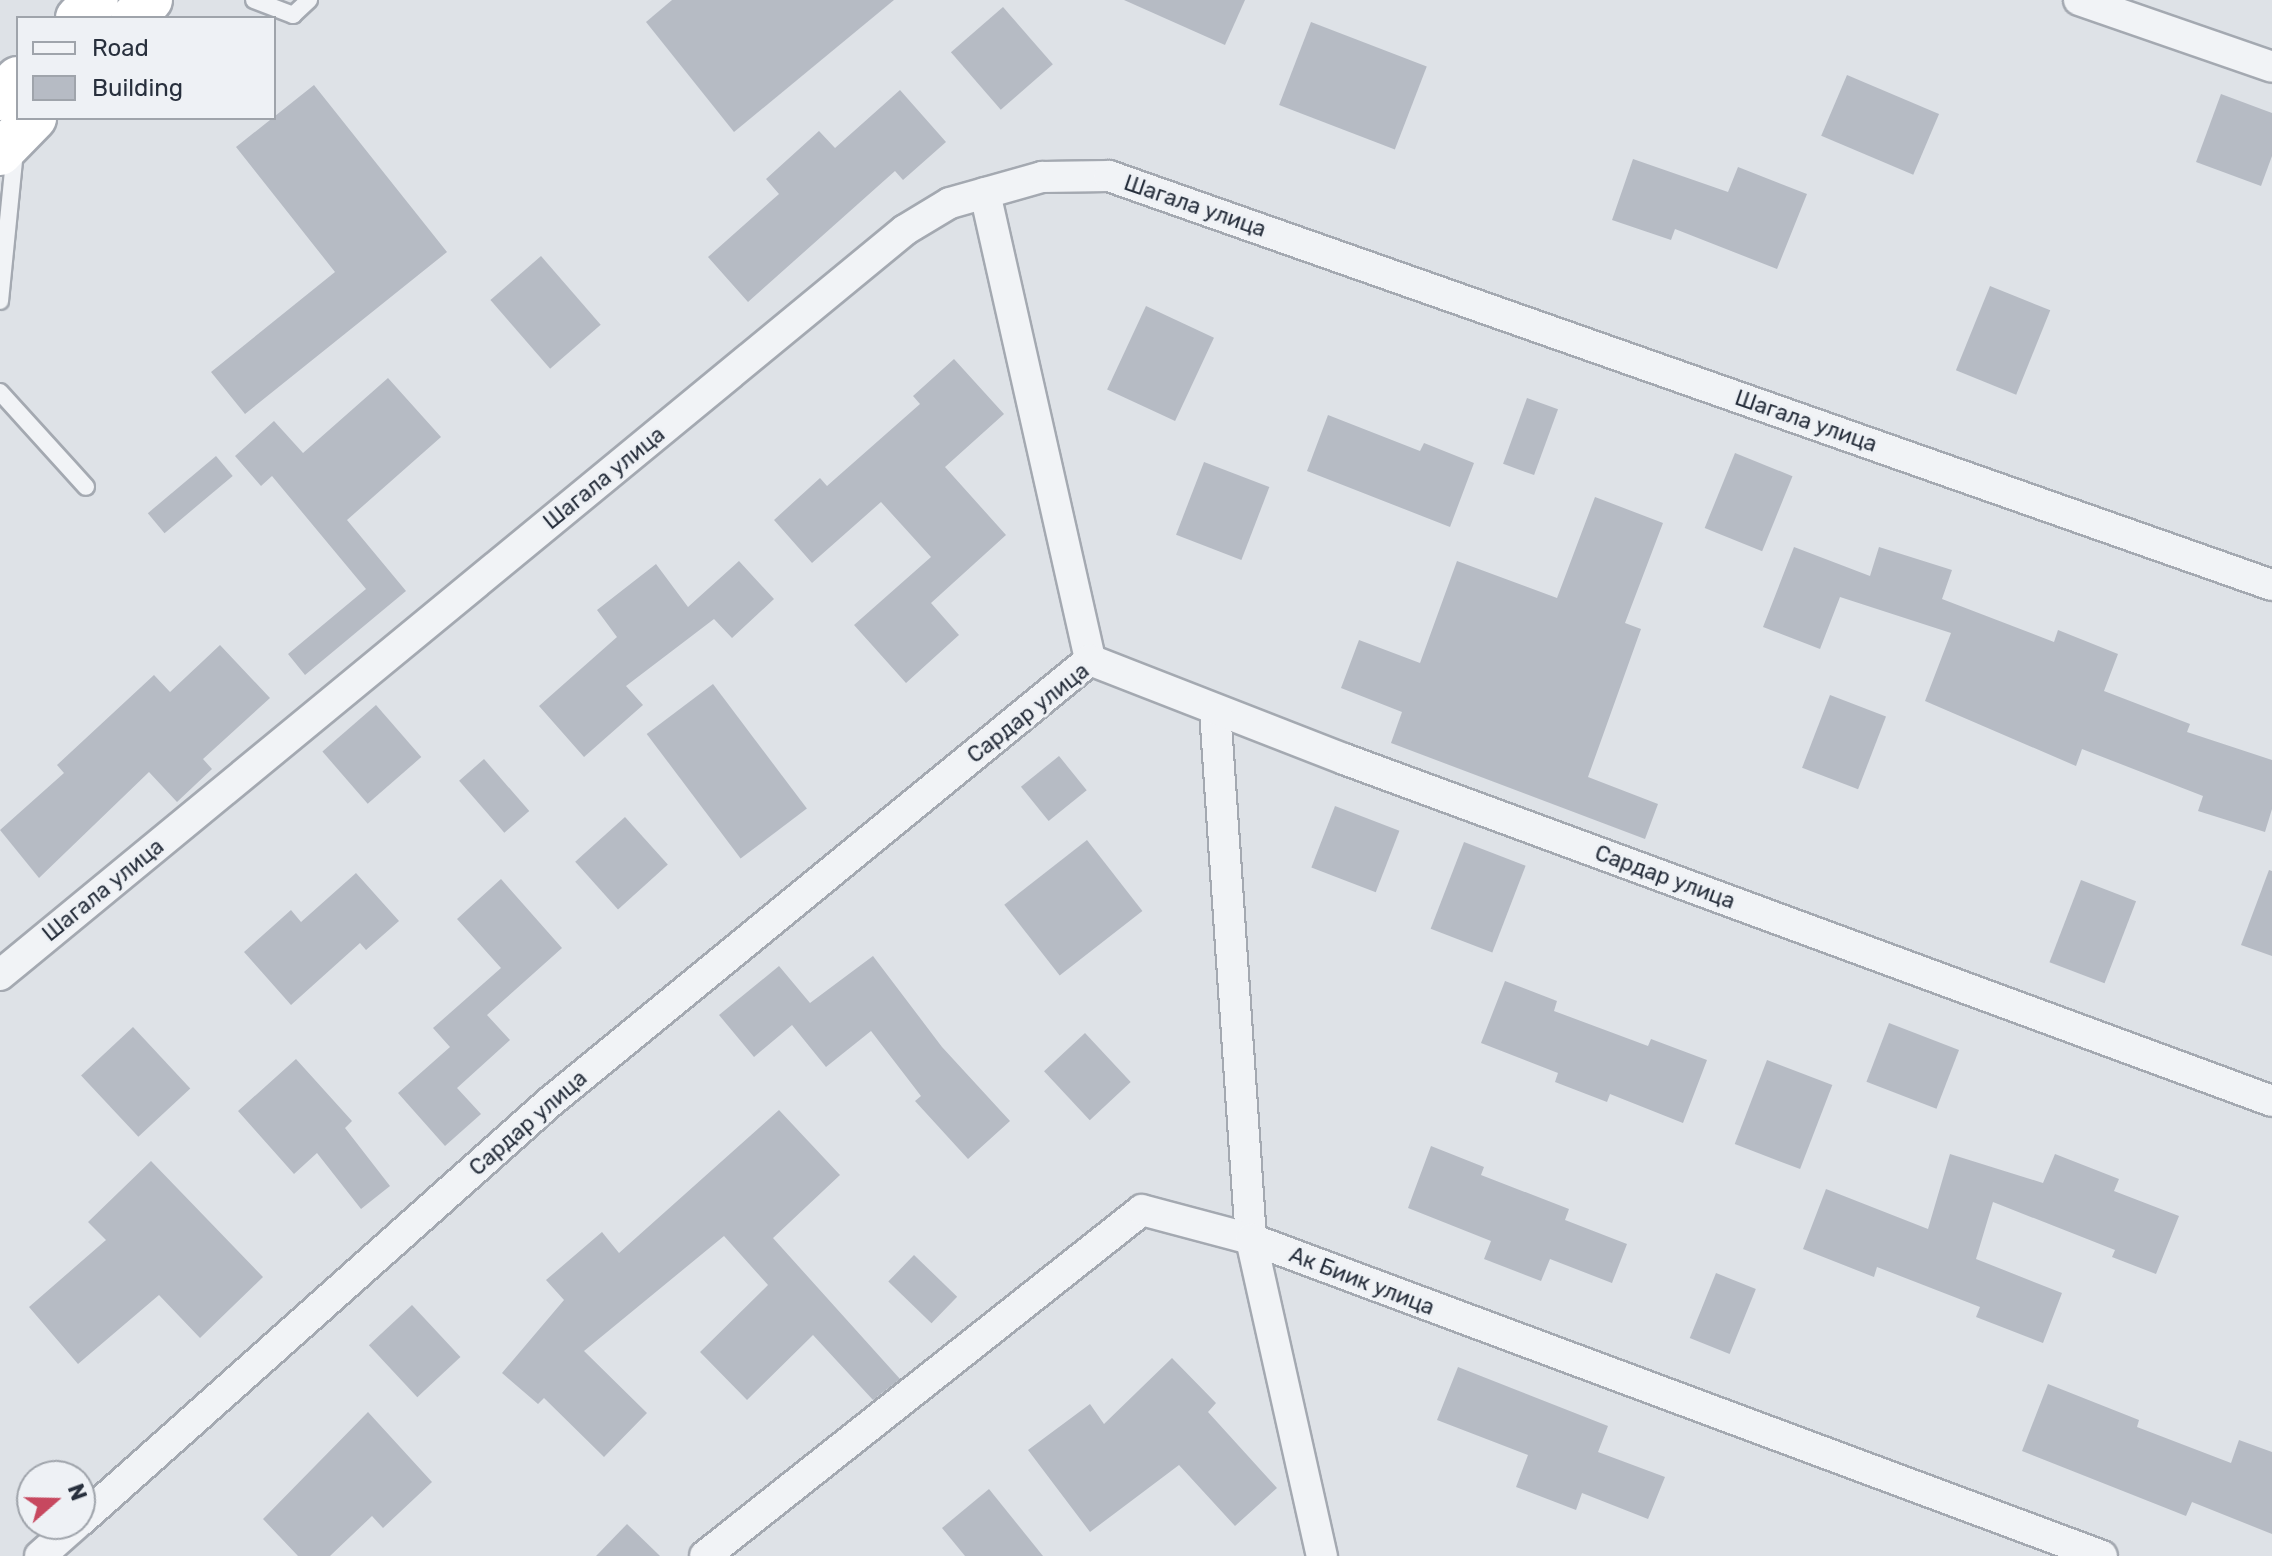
<!DOCTYPE html>
<html>
<head>
<meta charset="utf-8">
<style>
  body { margin:0 }
  #map { position:relative; width:2272px; height:1556px; overflow:hidden; background:#dee2e7; font-family:Rubik,sans-serif }
  div>[style] { position:absolute }
  .building>* { inset:0; background:#b6bbc4; transform-origin:0 0 }
  .roads { filter:drop-shadow(2px 0 #a4a9b1) drop-shadow(-2px 0 #a4a9b1) drop-shadow(0 2px #a4a9b1) drop-shadow(0 -2px #a4a9b1) }
  .lane>* { height:16px; margin:-8px; padding:0 8px; transform-origin:8px; border-radius:8px; background:#f1f3f6 }
  .street>* { height:30px; margin:-15px; padding:0 15px; transform-origin:15px; border-radius:15px; background:#f1f3f6 }
  .highway>* { height:44px; margin:-22px; padding:0 22px; transform-origin:22px; border-radius:22px; background:#fff }
  span { translate:-50% -50%; white-space:nowrap; text-align:center; line-height:1.15; -webkit-text-stroke:6px #eef1f5; paint-order:stroke }
  .street-label { font-size:22px; color:#28303d }
  .legend { position:absolute; left:16px; top:16px; width:260px; height:104px; box-sizing:border-box; background:#eef1f5; border:2px solid #9fa4ab; margin:0; padding:10px 14px; list-style:none; font-size:24px; color:#28303d }
  .legend li { display:flex; align-items:center; gap:16px; height:40px }
  .legend b { width:40px; border:2px solid #9fa4ab }
  .north { position:absolute; left:16px; top:1460px; width:80px; height:80px; box-sizing:border-box; background:#eef1f5; border:2px solid #9fa4ab; border-radius:50%; rotate:70deg; font-size:22px; font-weight:700; line-height:32px; text-align:center; color:#28303d }
  .north::after { content:''; display:block; margin:auto; width:28px; height:36px; background:#c7485f; clip-path:polygon(50% 0,100% 100%,50% 72%,0 100%) }
</style>
</head>
<body>
<div id="map">
  <div class="building">
    <div style="clip-path:polygon(672px 0,894px 0,734px 132px,646px 22px)"></div>
    <div style="clip-path:polygon(1124px 0,1245px 0,1225px 45px)"></div>
    <div style="left:1003px;top:7px;width:76px;height:69px;rotate:49deg"></div>
    <div style="left:1311px;top:22px;width:124px;height:89px;rotate:21deg"></div>
    <div style="left:1847px;top:75px;width:100px;height:66px;rotate:23deg"></div>
    <div style="clip-path:polygon(314px 85px,447px 252px,245px 414px,211px 372px,335px 272px,236px 147px)"></div>
    <div style="clip-path:polygon(900px 90px,946px 142px,903px 180px,895px 171px,748px 302px,708px 257px,779px 194px,766px 179px,819px 131px,835px 148px)"></div>
    <div style="clip-path:polygon(2221px 94px,2272px 113px,2272px 156px,2261px 186px,2196px 162px)"></div>
    <div style="clip-path:polygon(1633px 159px,1728px 192px,1738px 167px,1807px 194px,1777px 269px,1675px 229px,1671px 240px,1612px 220px)"></div>
    <div style="left:541px;top:256px;width:91px;height:67px;rotate:49deg"></div>
    <div style="left:1990px;top:286px;width:65px;height:91px;rotate:22deg"></div>
    <div style="left:1146px;top:306px;width:75px;height:92px;rotate:25deg"></div>
    <div style="clip-path:polygon(954px 359px,1004px 414px,945px 467px,1006px 535px,931px 603px,959px 635px,906px 683px,854px 625px,931px 557px,881px 502px,812px 563px,774px 520px,820px 478px,827px 486px,920px 404px,913px 396px)"></div>
    <div style="clip-path:polygon(388px 378px,441px 437px,347px 520px,406px 591px,305px 675px,288px 654px,366px 589px,272px 476px,261px 486px,235px 456px,274px 421px,303px 453px)"></div>
    <div style="left:1527px;top:398px;width:33px;height:70px;rotate:20deg"></div>
    <div style="clip-path:polygon(1328px 415px,1420px 451px,1424px 443px,1474px 463px,1450px 527px,1307px 471px)"></div>
    <div style="left:1735px;top:453px;width:62px;height:81px;rotate:22deg"></div>
    <div style="left:216px;top:456px;width:26px;height:89px;rotate:50deg"></div>
    <div style="left:1204px;top:462px;width:70px;height:78px;rotate:21deg"></div>
    <div style="clip-path:polygon(1595px 497px,1663px 523px,1625px 623px,1641px 629px,1588px 777px,1658px 804px,1645px 839px,1391px 743px,1402px 712px,1341px 688px,1359px 640px,1420px 663px,1457px 561px,1557px 598px)"></div>
    <div style="clip-path:polygon(1794px 547px,1870px 576px,1879px 547px,1952px 570px,1942px 599px,2054px 642px,2058px 630px,2118px 654px,2104px 691px,2190px 724px,2187px 732px,2272px 760px,2272px 809px,2265px 832px,2198px 811px,2203px 796px,2082px 749px,2076px 766px,1925px 701px,1951px 633px,1840px 597px,1820px 649px,1763px 627px)"></div>
    <div style="clip-path:polygon(739px 561px,774px 599px,732px 638px,714px 619px,626px 686px,643px 705px,584px 757px,539px 706px,617px 637px,597px 610px,656px 564px,688px 607px)"></div>
    <div style="clip-path:polygon(220px 645px,270px 698px,203px 759px,212px 769px,177px 802px,149px 772px,39px 878px,0 830px,64px 773px,57px 765px,154px 675px,170px 692px)"></div>
    <div style="left:713px;top:684px;width:156px;height:83px;rotate:53deg"></div>
    <div style="left:1830px;top:695px;width:60px;height:78px;rotate:21deg"></div>
    <div style="left:376px;top:705px;width:69px;height:71px;rotate:49deg"></div>
    <div style="left:1059px;top:756px;width:44px;height:49px;rotate:51deg"></div>
    <div style="left:484px;top:759px;width:69px;height:33px;rotate:49deg"></div>
    <div style="left:1335px;top:806px;width:69px;height:66px;rotate:21deg"></div>
    <div style="left:625px;top:817px;width:64px;height:67px;rotate:48deg"></div>
    <div style="left:1087px;top:840px;width:90px;height:105px;rotate:52deg"></div>
    <div style="left:1464px;top:842px;width:66px;height:93px;rotate:21deg"></div>
    <div style="clip-path:polygon(2269px 870px,2272px 871px,2272px 956px,2241px 945px)"></div>
    <div style="clip-path:polygon(356px 873px,399px 921px,366px 950px,360px 943px,291px 1005px,244px 952px,291px 910px,301px 922px)"></div>
    <div style="clip-path:polygon(501px 879px,562px 948px,487px 1015px,510px 1040px,457px 1088px,481px 1114px,445px 1146px,398px 1093px,450px 1047px,433px 1028px,501px 968px,457px 919px)"></div>
    <div style="left:2081px;top:880px;width:59px;height:88px;rotate:21deg"></div>
    <div style="clip-path:polygon(873px 956px,942px 1047px,1010px 1121px,968px 1159px,915px 1101px,921px 1096px,871px 1031px,826px 1067px,792px 1025px,754px 1057px,719px 1015px,779px 966px,810px 1003px)"></div>
    <div style="clip-path:polygon(1505px 981px,1557px 1001px,1554px 1011px,1648px 1046px,1651px 1039px,1707px 1060px,1683px 1123px,1610px 1094px,1607px 1102px,1555px 1082px,1558px 1073px,1481px 1043px)"></div>
    <div style="left:1889px;top:1023px;width:75px;height:63px;rotate:21deg"></div>
    <div style="left:133px;top:1027px;width:84px;height:71px;rotate:47deg"></div>
    <div style="left:1085px;top:1033px;width:67px;height:56px;rotate:47deg"></div>
    <div style="clip-path:polygon(296px 1059px,352px 1121px,345px 1128px,390px 1186px,361px 1209px,317px 1153px,294px 1174px,238px 1111px)"></div>
    <div style="left:1767px;top:1060px;width:70px;height:90px;rotate:21deg"></div>
    <div style="clip-path:polygon(779px 1110px,840px 1175px,773px 1238px,900px 1379px,873px 1400px,813px 1335px,747px 1400px,700px 1352px,768px 1285px,724px 1236px,584px 1351px,647px 1413px,604px 1457px,544px 1398px,538px 1404px,502px 1373px,564px 1300px,546px 1280px,602px 1232px,619px 1253px)"></div>
    <div style="clip-path:polygon(1431px 1146px,1484px 1167px,1481px 1175px,1569px 1209px,1565px 1220px,1627px 1244px,1612px 1283px,1550px 1259px,1541px 1281px,1484px 1259px,1491px 1241px,1408px 1208px)"></div>
    <div style="clip-path:polygon(1950px 1154px,2043px 1183px,2055px 1154px,2119px 1179px,2114px 1191px,2179px 1216px,2156px 1274px,2112px 1257px,2115px 1250px,1993px 1202px,1976px 1259px,2062px 1293px,2043px 1343px,1976px 1317px,1980px 1307px,1877px 1267px,1874px 1277px,1803px 1249px,1826px 1189px,1928px 1229px)"></div>
    <div style="clip-path:polygon(151px 1161px,263px 1277px,200px 1338px,159px 1295px,78px 1364px,29px 1307px,106px 1240px,88px 1222px)"></div>
    <div style="left:914px;top:1255px;width:60px;height:37px;rotate:44deg"></div>
    <div style="left:1716px;top:1273px;width:43px;height:70px;rotate:22deg"></div>
    <div style="left:412px;top:1305px;width:71px;height:59px;rotate:47deg"></div>
    <div style="clip-path:polygon(1172px 1358px,1216px 1403px,1208px 1412px,1277px 1488px,1235px 1526px,1179px 1465px,1090px 1532px,1028px 1450px,1090px 1404px,1104px 1424px)"></div>
    <div style="clip-path:polygon(1458px 1367px,1608px 1426px,1598px 1452px,1665px 1477px,1648px 1519px,1582px 1493px,1576px 1510px,1516px 1487px,1528px 1455px,1437px 1420px)"></div>
    <div style="clip-path:polygon(2048px 1384px,2139px 1420px,2137px 1427px,2231px 1463px,2239px 1440px,2272px 1452px,2272px 1534px,2192px 1502px,2186px 1516px,2022px 1451px)"></div>
    <div style="clip-path:polygon(368px 1412px,432px 1482px,383px 1528px,372px 1516px,330px 1556px,298px 1556px,263px 1519px)"></div>
    <div style="clip-path:polygon(989px 1489px,1043px 1556px,965px 1556px,942px 1528px)"></div>
    <div style="clip-path:polygon(627px 1524px,660px 1556px,596px 1556px)"></div>
  </div>
  <div class="roads">
    <div class="lane">
      <div style="left:254px;top:0;width:42px;rotate:21deg"></div>
      <div style="left:293px;top:15px;width:22px;rotate:-43deg"></div>
      <div style="left:0;top:301px;width:152px;rotate:-84.3deg"></div>
      <div style="left:0;top:392px;width:128px;rotate:47.8deg"></div>
    </div>
    <div class="street">
      <div style="left:2079px;top:0;width:204px;rotate:19.1deg"></div>
      <div style="left:985px;top:193px;width:479px;rotate:77.3deg"></div>
      <div style="left:1215px;top:710px;width:530px;rotate:86.11deg"></div>
      <div style="left:1251px;top:1239px;width:325px;rotate:77.4deg"></div>
      <div style="left:0;top:975px;width:1172px;rotate:-39.46deg"></div>
      <div style="left:905px;top:230px;width:52px;rotate:-31deg"></div>
      <div style="left:950px;top:203px;width:96px;rotate:-15.8deg"></div>
      <div style="left:1042px;top:177px;width:67px;rotate:-0.9deg"></div>
      <div style="left:1109px;top:176px;width:1233px;rotate:19.38deg"></div>
      <div style="left:80px;top:1521px;width:630px;rotate:-41.72deg"></div>
      <div style="left:550px;top:1102px;width:698px;rotate:-39.3deg"></div>
      <div style="left:1090px;top:660px;width:273px;rotate:21.3deg"></div>
      <div style="left:1344px;top:759px;width:989px;rotate:20.23deg"></div>
      <div style="left:40px;top:1556px;width:48px;rotate:-41.6deg"></div>
      <div style="left:705px;top:1556px;width:557px;rotate:-38.37deg"></div>
      <div style="left:1142px;top:1210px;width:113px;rotate:14.9deg"></div>
      <div style="left:1251px;top:1239px;width:908px;rotate:20.43deg"></div>
    </div>
    <div class="highway">
      <div style="left:78px;top:18px;width:25px;rotate:-45deg"></div>
      <div style="left:133px;top:18px;width:25px;rotate:-47deg"></div>
      <div style="left:0;top:98px;width:26px;rotate:-47deg"></div>
      <div style="left:0;top:153px;width:49px;rotate:-45.8deg"></div>
    </div>
  </div>
  <div class="street-label">
    <span style="left:1195px;top:206px;rotate:19deg">Шагала улица</span>
    <span style="left:1806px;top:421px;rotate:19deg">Шагала улица</span>
    <span style="left:604px;top:478px;rotate:-39deg">Шагала улица</span>
    <span style="left:1028px;top:713px;rotate:-38deg">Сардар улица</span>
    <span style="left:1665px;top:877px;rotate:20deg">Сардар улица</span>
    <span style="left:103px;top:890px;rotate:-39deg">Шагала улица</span>
    <span style="left:528px;top:1123px;rotate:-41deg">Сардар улица</span>
    <span style="left:1362px;top:1281px;rotate:21deg">Ак Биик улица</span>
  </div>
  <ul class="legend">
  <li><b style="height:10px;background:#f1f3f6"></b>Road</li>
  <li><b style="height:22px;background:#b6bbc4"></b>Building</li>
  </ul>
  <div class="north">N</div>
</div>
</body>
</html>
